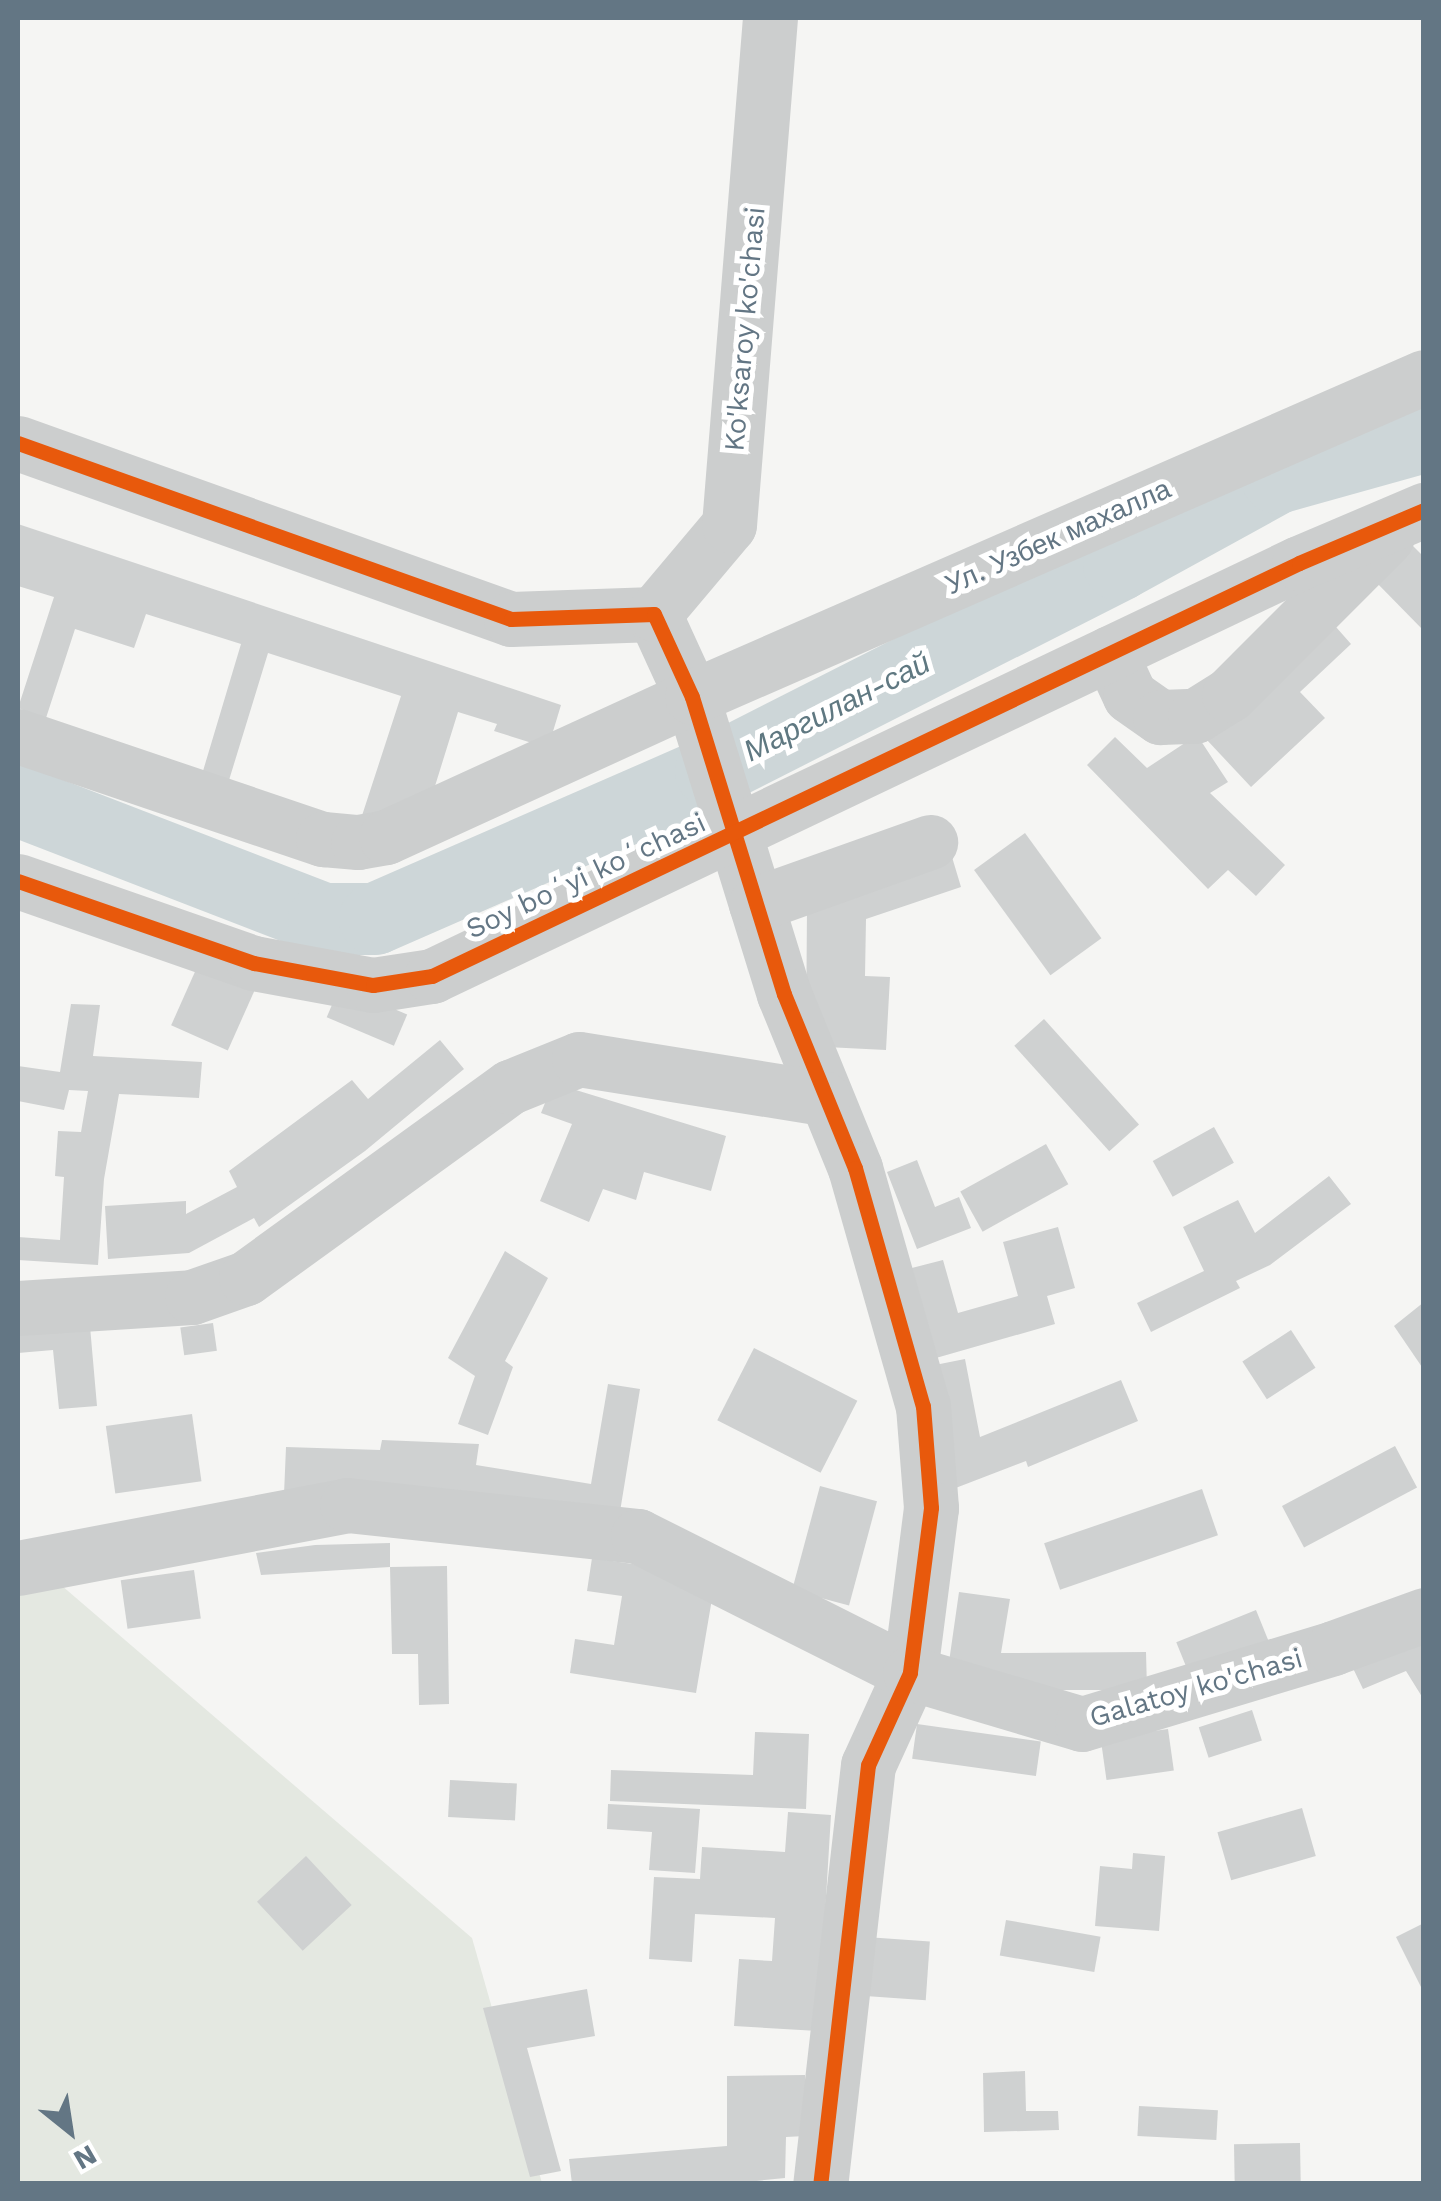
<!DOCTYPE html>
<html>
<head>
<meta charset="utf-8">
<style>
  body { margin:0 }
  #map { position:relative; width:1441px; height:2201px; overflow:hidden; background:#f5f5f3; font-family:"Work Sans",sans-serif }
  div>[style] { position:absolute }
  .green>* { inset:0; background:#e4e8e1 }
  .river>* { height:72px; margin:-36px; padding:0 36px; transform-origin:36px; border-radius:36px; background:#cdd6d8 }
  .building>* { inset:0; background:#cfd1d1; transform-origin:0 0 }
  .minor>* { height:55px; margin:-27.5px; padding:0 27.5px; transform-origin:27.5px; border-radius:27.5px; background:#cccece }
  .cycleway>* { height:15px; margin:-7.5px; padding:0 7.5px; transform-origin:7.5px; border-radius:7.5px; background:#e8590c }
  span { translate:-50% -50%; white-space:nowrap; text-align:center; line-height:1.15; -webkit-text-stroke:10px #fff; paint-order:stroke }
  .street-label { font-size:28px; color:#637684 }
  .water-label { font-size:30px; color:#5f7881; font-style:italic }
  .frame { position:absolute; inset:0; border:20px solid #637684; pointer-events:none }
  .north { position:absolute; left:20px; top:2081px; width:100px; height:100px; -webkit-text-stroke:8px #fff; paint-order:stroke; rotate:150deg; font-size:28px; font-weight:700; line-height:40px; text-align:center; color:#637684 }
  .north::after { content:''; display:block; margin:auto; width:35px; height:45px; background:#637684; clip-path:polygon(50% 0,100% 100%,50% 72%,0 100%) }
</style>
</head>
<body>
<div id="map">
  <div class="green">
    <div style="clip-path:polygon(54px 1579px,472px 1938px,542px 2183px,18px 2183px,18px 1587px)"></div>
  </div>
  <div class="river">
    <div style="left:18px;top:801px;width:328px;rotate:21.1deg"></div>
    <div style="left:324px;top:919px;width:51px"></div>
    <div style="left:375px;top:919px;width:367px;rotate:-23.6deg"></div>
    <div style="left:711px;top:772px;width:458px;rotate:-26.9deg"></div>
    <div style="left:1119px;top:565px;width:180px;rotate:-28.8deg"></div>
    <div style="left:1277px;top:478px;width:153px;rotate:-15.6deg"></div>
  </div>
  <div class="building">
    <div style="clip-path:polygon(18px 524px,561px 705px,548px 748px,494px 731px,497px 724px,458px 712px,426px 815px,356px 834px,401px 696px,268px 653px,226px 790px,200px 781px,241px 644px,146px 614px,134px 648px,75px 629px,46px 718px,18px 708px,54px 597px,18px 586px)"></div>
    <div style="clip-path:polygon(1412px 545px,1424px 557px,1424px 631px,1375px 581px)"></div>
    <div style="clip-path:polygon(1336px 627px,1351px 644px,1300px 692px,1325px 718px,1251px 787px,1206px 739px)"></div>
    <div style="clip-path:polygon(1197px 735px,1228px 782px,1210px 793px,1285px 865px,1256px 896px,1228px 870px,1208px 889px,1087px 765px,1115px 737px,1147px 768px)"></div>
    <div style="left:1025px;top:833px;width:130px;height:63px;rotate:54deg"></div>
    <div style="clip-path:polygon(952px 857px,961px 887px,866px 919px,865px 976px,890px 977px,886px 1050px,806px 1046px,807px 906px)"></div>
    <div style="left:198px;top:965px;width:62px;height:66px;rotate:24deg"></div>
    <div style="left:340px;top:986px;width:73px;height:34px;rotate:23deg"></div>
    <div style="clip-path:polygon(71px 1004px,100px 1005px,93px 1056px,202px 1062px,199px 1098px,119px 1094px,104px 1179px,98px 1265px,18px 1260px,18px 1237px,60px 1240px,64px 1177px,55px 1176px,58px 1131px,81px 1132px,88px 1091px,69px 1090px,64px 1110px,18px 1101px,18px 1066px,60px 1072px)"></div>
    <div style="left:1044px;top:1019px;width:142px;height:40px;rotate:48deg"></div>
    <div style="clip-path:polygon(440px 1040px,464px 1069px,365px 1151px,259px 1227px,254px 1218px,189px 1253px,108px 1259px,105px 1206px,186px 1201px,186px 1214px,237px 1187px,229px 1171px,352px 1080px,368px 1099px)"></div>
    <div style="clip-path:polygon(553px 1083px,726px 1136px,711px 1191px,644px 1172px,636px 1200px,603px 1189px,589px 1222px,540px 1201px,572px 1124px,541px 1113px)"></div>
    <div style="left:1214px;top:1127px;width:41px;height:70px;rotate:61deg"></div>
    <div style="left:1046px;top:1144px;width:46px;height:98px;rotate:61deg"></div>
    <div style="clip-path:polygon(917px 1160px,935px 1207px,959px 1197px,971px 1228px,917px 1249px,887px 1172px)"></div>
    <div style="clip-path:polygon(1329px 1176px,1351px 1204px,1270px 1265px,1236px 1281px,1240px 1288px,1151px 1332px,1137px 1303px,1204px 1271px,1183px 1227px,1238px 1200px,1255px 1233px)"></div>
    <div style="clip-path:polygon(1058px 1227px,1075px 1288px,1047px 1296px,1055px 1324px,929px 1360px,904px 1270px,943px 1260px,958px 1313px,1018px 1296px,1003px 1242px)"></div>
    <div style="clip-path:polygon(505px 1251px,548px 1278px,505px 1361px,513px 1367px,488px 1435px,458px 1424px,475px 1376px,448px 1358px)"></div>
    <div style="clip-path:polygon(1424px 1302px,1424px 1370px,1394px 1326px)"></div>
    <div style="clip-path:polygon(89px 1315px,97px 1406px,59px 1409px,53px 1350px,18px 1353px,18px 1321px)"></div>
    <div style="left:213px;top:1323px;width:28px;height:33px;rotate:82deg"></div>
    <div style="left:1291px;top:1330px;width:45px;height:58px;rotate:57deg"></div>
    <div style="left:754px;top:1348px;width:116px;height:81px;rotate:27deg"></div>
    <div style="clip-path:polygon(965px 1359px,980px 1437px,1121px 1380px,1138px 1421px,1028px 1467px,1026px 1461px,953px 1489px,930px 1366px)"></div>
    <div style="clip-path:polygon(608px 1384px,640px 1389px,618px 1524px,284px 1494px,286px 1447px,380px 1450px,382px 1440px,479px 1444px,476px 1465px,591px 1484px)"></div>
    <div style="left:192px;top:1414px;width:68px;height:87px;rotate:82deg"></div>
    <div style="left:1395px;top:1446px;width:47px;height:128px;rotate:62deg"></div>
    <div style="left:820px;top:1486px;width:59px;height:108px;rotate:15deg"></div>
    <div style="left:1202px;top:1489px;width:49px;height:167px;rotate:71deg"></div>
    <div style="clip-path:polygon(390px 1543px,390px 1567px,261px 1575px,256px 1553px,315px 1545px)"></div>
    <div style="clip-path:polygon(592px 1558px,680px 1571px,714px 1587px,696px 1693px,570px 1673px,575px 1639px,614px 1645px,622px 1596px,587px 1591px)"></div>
    <div style="clip-path:polygon(447px 1566px,449px 1704px,419px 1705px,418px 1654px,392px 1654px,390px 1567px)"></div>
    <div style="left:194px;top:1570px;width:49px;height:74px;rotate:82deg"></div>
    <div style="clip-path:polygon(959px 1592px,1010px 1599px,1001px 1653px,1146px 1652px,1147px 1690px,996px 1690px,947px 1676px)"></div>
    <div style="left:1256px;top:1610px;width:40px;height:86px;rotate:68deg"></div>
    <div style="clip-path:polygon(1424px 1638px,1424px 1700px,1406px 1671px,1363px 1689px,1350px 1662px)"></div>
    <div style="left:1252px;top:1710px;width:32px;height:56px;rotate:72deg"></div>
    <div style="left:917px;top:1724px;width:125px;height:35px;rotate:8deg"></div>
    <div style="left:1168px;top:1729px;width:42px;height:68px;rotate:82deg"></div>
    <div style="clip-path:polygon(755px 1732px,809px 1734px,806px 1809px,610px 1801px,611px 1770px,753px 1775px)"></div>
    <div style="left:450px;top:1780px;width:67px;height:37px;rotate:3deg"></div>
    <div style="clip-path:polygon(608px 1804px,700px 1809px,695px 1873px,649px 1870px,652px 1832px,607px 1829px)"></div>
    <div style="left:1302px;top:1808px;width:50px;height:88px;rotate:74deg"></div>
    <div style="clip-path:polygon(788px 1812px,831px 1815px,818px 2031px,734px 2026px,739px 1959px,772px 1961px,775px 1918px,695px 1914px,692px 1962px,649px 1959px,654px 1877px,700px 1879px,702px 1847px,785px 1852px)"></div>
    <div style="clip-path:polygon(1133px 1853px,1165px 1856px,1159px 1931px,1095px 1926px,1100px 1866px,1132px 1869px)"></div>
    <div style="left:306px;top:1856px;width:67px;height:67px;rotate:47deg"></div>
    <div style="left:1006px;top:1920px;width:96px;height:36px;rotate:10deg"></div>
    <div style="clip-path:polygon(1424px 1923px,1424px 1993px,1396px 1937px)"></div>
    <div style="left:866px;top:1937px;width:64px;height:59px;rotate:4deg"></div>
    <div style="clip-path:polygon(587px 1989px,595px 2036px,527px 2048px,561px 2171px,530px 2177px,483px 2008px)"></div>
    <div style="clip-path:polygon(1025px 2071px,1026px 2111px,1058px 2111px,1059px 2130px,984px 2132px,983px 2073px)"></div>
    <div style="clip-path:polygon(805px 2075px,805px 2136px,786px 2137px,785px 2178px,726px 2184px,572px 2184px,569px 2159px,727px 2146px,727px 2076px)"></div>
    <div style="left:1139px;top:2106px;width:79px;height:30px;rotate:3deg"></div>
    <div style="left:1300px;top:2143px;width:41px;height:66px;rotate:89deg"></div>
  </div>
  <div class="minor">
    <div style="left:18px;top:443px;width:523px;rotate:19.65deg"></div>
    <div style="left:511px;top:619px;width:143px;rotate:-2deg"></div>
    <div style="left:654px;top:614px;width:91px;rotate:65.4deg"></div>
    <div style="left:692px;top:697px;width:311px;rotate:72.8deg"></div>
    <div style="left:784px;top:994px;width:188px;rotate:67.8deg"></div>
    <div style="left:855px;top:1168px;width:248px;rotate:74.1deg"></div>
    <div style="left:923px;top:1406px;width:102px;rotate:85.5deg"></div>
    <div style="left:931px;top:1508px;width:166px;rotate:97.3deg"></div>
    <div style="left:910px;top:1673px;width:101px;rotate:114.5deg"></div>
    <div style="left:868px;top:1765px;width:422px;rotate:96.5deg"></div>
    <div style="left:654px;top:614px;width:116px;rotate:-49.9deg"></div>
    <div style="left:729px;top:525px;width:509px;rotate:-85.38deg"></div>
    <div style="left:1110px;top:653px;width:47px;rotate:65.1deg"></div>
    <div style="left:1130px;top:696px;width:37px;rotate:35deg"></div>
    <div style="left:1160px;top:717px;width:35px;rotate:-2deg"></div>
    <div style="left:1195px;top:716px;width:40px;rotate:-32deg"></div>
    <div style="left:1229px;top:695px;width:223px;rotate:-45deg"></div>
    <div style="left:18px;top:736px;width:322px;rotate:18.7deg"></div>
    <div style="left:323px;top:839px;width:35px;rotate:5deg"></div>
    <div style="left:358px;top:842px;width:28px;rotate:-10deg"></div>
    <div style="left:386px;top:837px;width:337px;rotate:-24.6deg"></div>
    <div style="left:692px;top:697px;width:799px;rotate:-23.61deg"></div>
    <div style="left:18px;top:881px;width:250px;rotate:19.2deg"></div>
    <div style="left:254px;top:963px;width:121px;rotate:10.5deg"></div>
    <div style="left:373px;top:985px;width:60px;rotate:-8.7deg"></div>
    <div style="left:432px;top:976px;width:960px;rotate:-25.47deg"></div>
    <div style="left:1299px;top:563px;width:136px;rotate:-23deg"></div>
    <div style="left:756px;top:904px;width:185px;rotate:-19.6deg"></div>
    <div style="left:18px;top:1308px;width:174px;rotate:-3.6deg"></div>
    <div style="left:192px;top:1297px;width:57px;rotate:-19.4deg"></div>
    <div style="left:246px;top:1278px;width:326px;rotate:-35.9deg"></div>
    <div style="left:510px;top:1087px;width:74px;rotate:-22.1deg"></div>
    <div style="left:579px;top:1059px;width:247px;rotate:9.1deg"></div>
    <div style="left:18px;top:1568px;width:335px;rotate:-10.8deg"></div>
    <div style="left:347px;top:1505px;width:293px;rotate:6.1deg"></div>
    <div style="left:638px;top:1536px;width:305px;rotate:26.7deg"></div>
    <div style="left:910px;top:1673px;width:179px;rotate:16.5deg"></div>
    <div style="left:1082px;top:1724px;width:262px;rotate:-16.8deg"></div>
    <div style="left:1333px;top:1648px;width:97px;rotate:-19.9deg"></div>
  </div>
  <div class="cycleway">
    <div style="left:18px;top:443px;width:523px;rotate:19.65deg"></div>
    <div style="left:511px;top:619px;width:143px;rotate:-2deg"></div>
    <div style="left:654px;top:614px;width:91px;rotate:65.4deg"></div>
    <div style="left:692px;top:697px;width:311px;rotate:72.8deg"></div>
    <div style="left:784px;top:994px;width:188px;rotate:67.8deg"></div>
    <div style="left:855px;top:1168px;width:248px;rotate:74.1deg"></div>
    <div style="left:923px;top:1406px;width:102px;rotate:85.5deg"></div>
    <div style="left:931px;top:1508px;width:166px;rotate:97.3deg"></div>
    <div style="left:910px;top:1673px;width:101px;rotate:114.5deg"></div>
    <div style="left:868px;top:1765px;width:422px;rotate:96.5deg"></div>
    <div style="left:18px;top:881px;width:250px;rotate:19.2deg"></div>
    <div style="left:254px;top:963px;width:121px;rotate:10.5deg"></div>
    <div style="left:373px;top:985px;width:60px;rotate:-8.7deg"></div>
    <div style="left:432px;top:976px;width:960px;rotate:-25.47deg"></div>
    <div style="left:1299px;top:563px;width:136px;rotate:-23deg"></div>
  </div>
  <div class="street-label">
    <span style="left:745px;top:329px;rotate:-85deg">Ko'ksaroy ko'chasi</span>
    <span style="left:1058px;top:537px;rotate:-24deg">Ул. Узбек махалла</span>
    <span style="left:586px;top:876px;rotate:-25deg">Soy boʻyi koʻchasi</span>
    <span style="left:1196px;top:1688px;rotate:-16deg">Galatoy ko'chasi</span>
  </div>
  <div class="water-label">
    <span style="left:837px;top:707px;rotate:-27deg">Маргилан-сай</span>
  </div>
  <div class="frame"></div>
  <div class="north">N</div>
</div>
</body>
</html>
